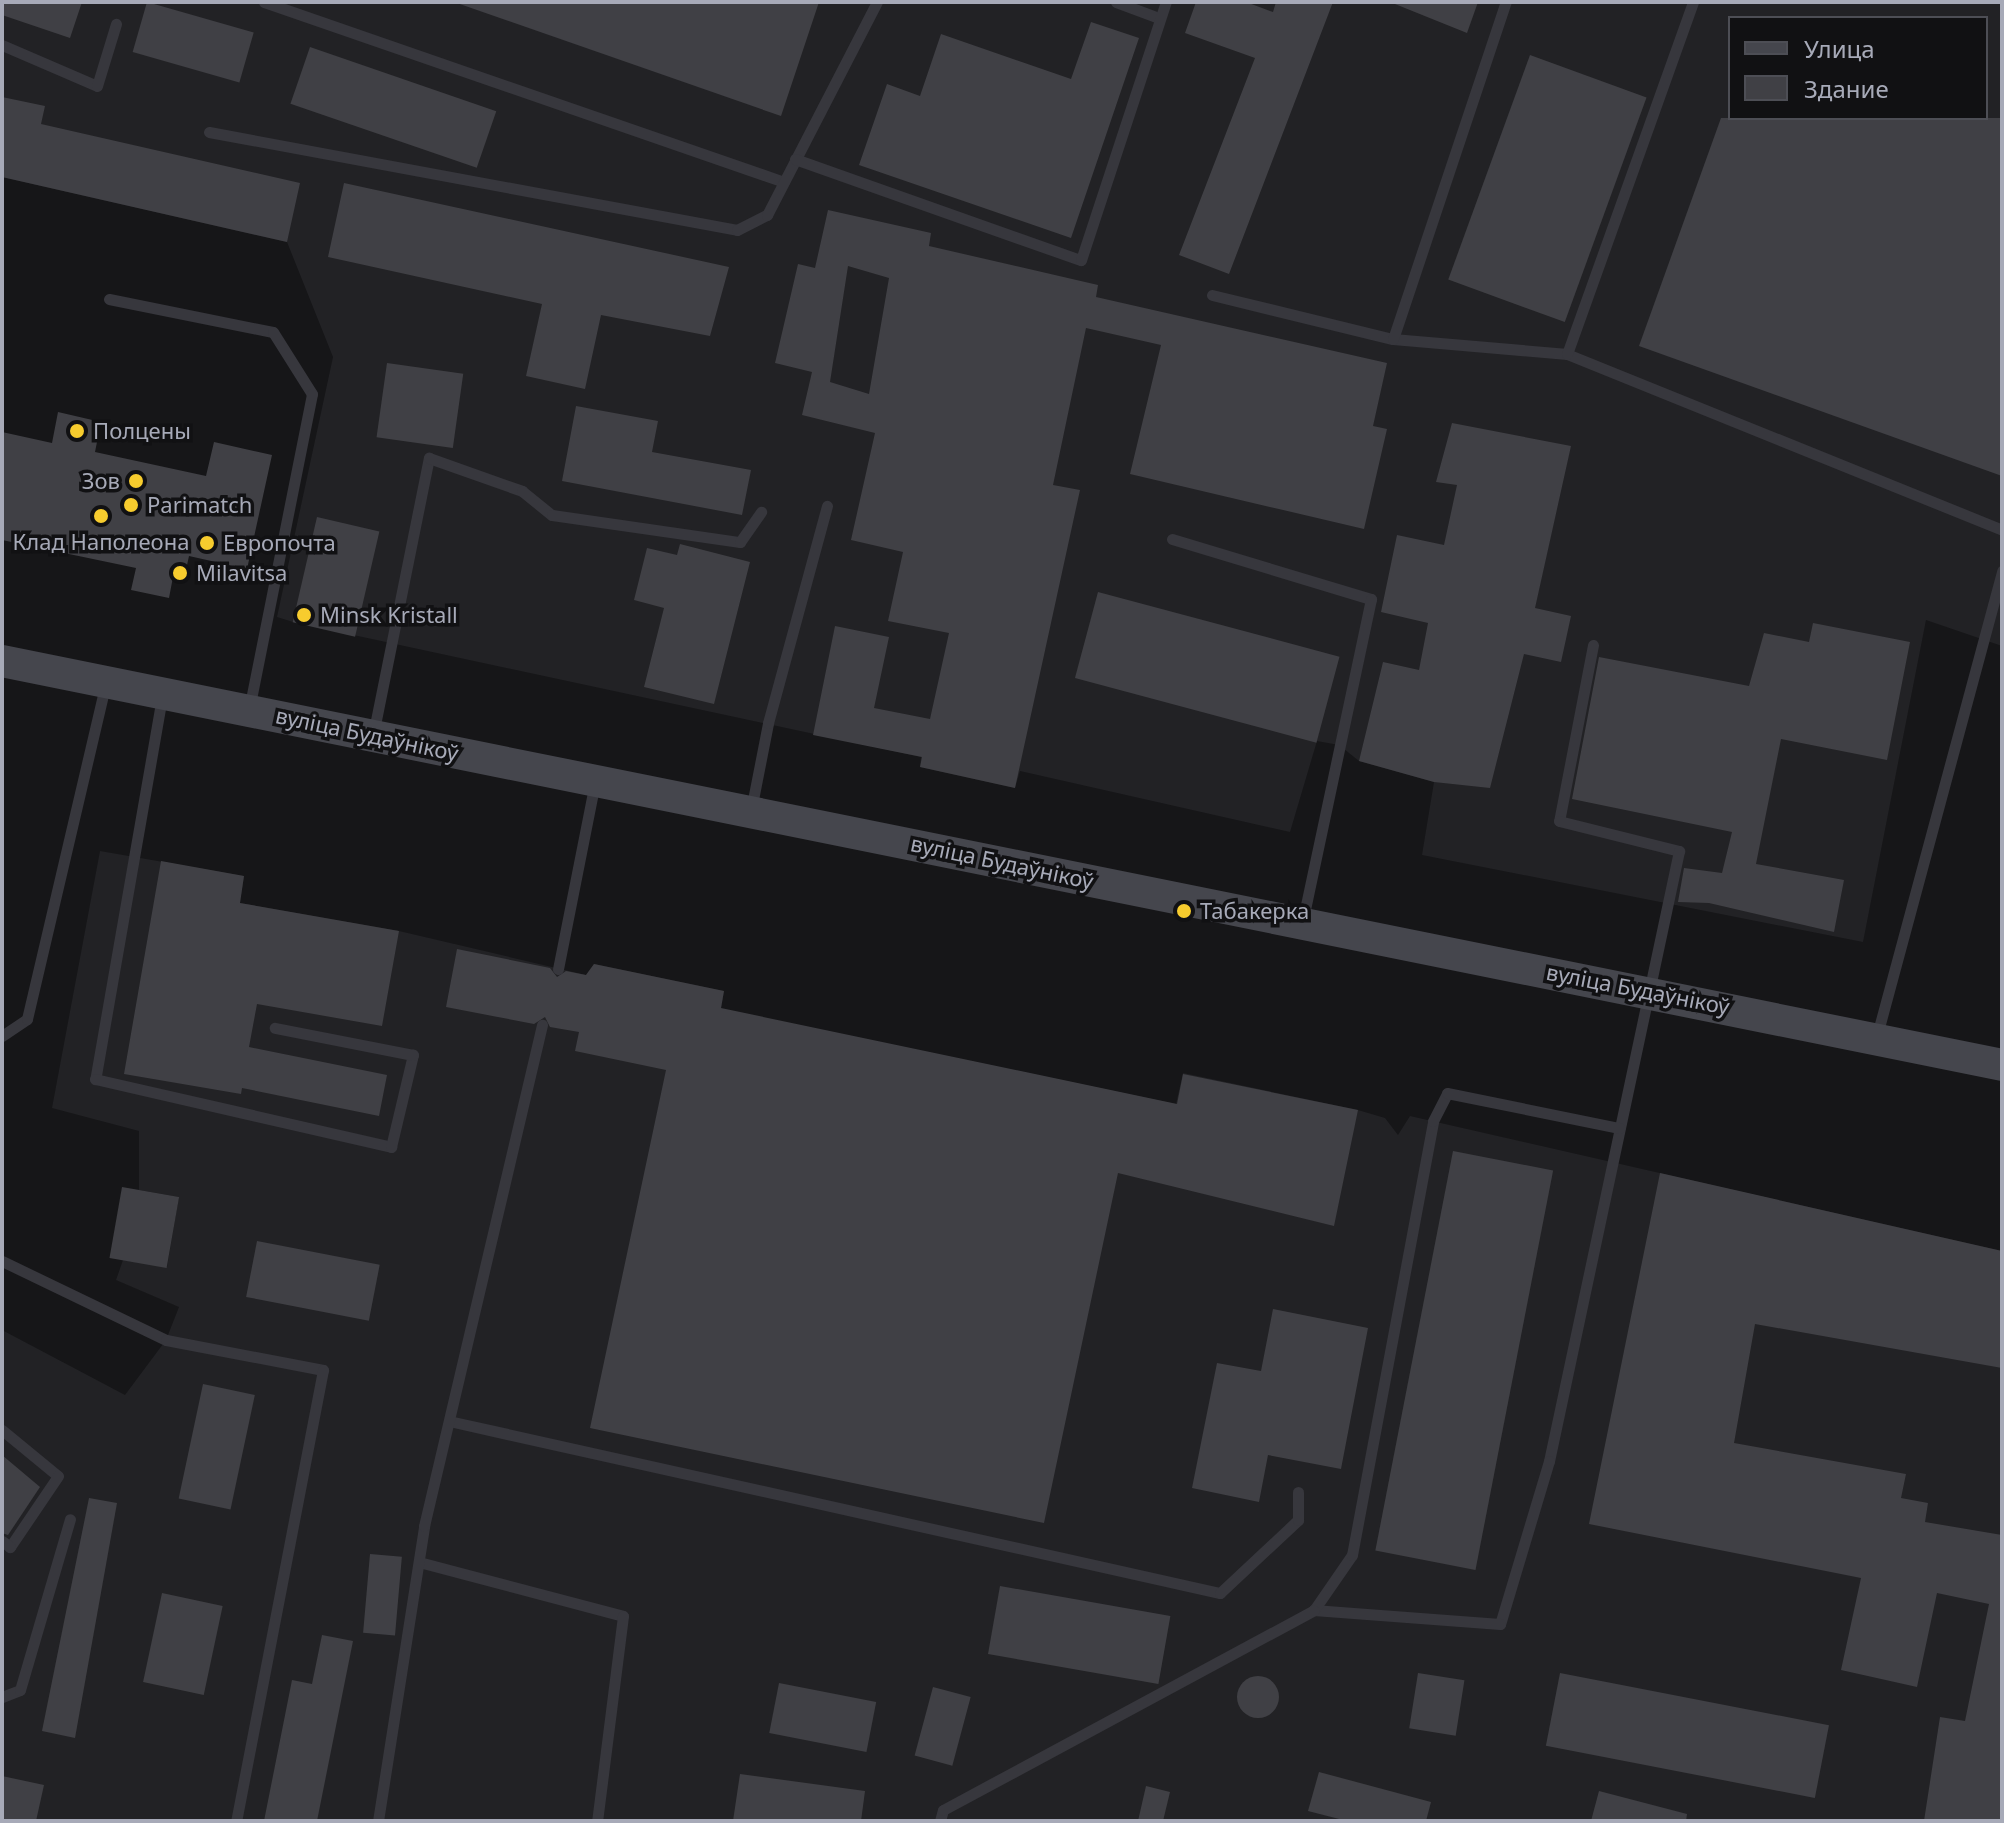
<!DOCTYPE html>
<html>
<head>
<meta charset="utf-8">
<style>
  body { margin:0 }
  #map { position:relative; width:2004px; height:1823px; overflow:hidden; background:#161618; font-family:"Noto Sans",sans-serif }
  div>[style] { position:absolute }
  .built>* { inset:0; background:#222225 }
  .building>* { inset:0; background:#404045; transform-origin:0 0 }
  .round { border-radius:50% }
  .lane>* { height:11px; margin:-5.5px; padding:0 5.5px; transform-origin:5.5px; border-radius:5.5px; background:#37373d }
  .secondary>* { height:32px; margin:-16px; padding:0 16px; transform-origin:16px; border-radius:16px; background:#45464d }
  .dots>* { width:22px; height:22px; translate:-50% -50%; box-sizing:border-box; border:4px solid #111113; border-radius:50% }
  span { translate:-50% -50%; white-space:nowrap; text-align:center; line-height:1.15; -webkit-text-stroke:7px #111113; paint-order:stroke }
  .poi-label { font-size:22px; color:#a7aab8 }
  .left { translate:0 -50%; text-align:left }
  .right { translate:-100% -50%; text-align:right }
  .street-label { font-size:22px; color:#a7aab8 }
  .frame { position:absolute; inset:0; border:4px solid #a7aab8; pointer-events:none }
  .legend { position:absolute; left:1728px; top:16px; width:260px; height:104px; box-sizing:border-box; background:#111113; border:2px solid #4d4e55; margin:0; padding:10px 14px; list-style:none; font-size:24px; color:#a7aab8 }
  .legend li { display:flex; align-items:center; gap:16px; height:40px }
  .legend b { width:40px; border:2px solid #4d4e55 }
</style>
</head>
<body>
<div id="map">
  <div class="built">
    <div style="clip-path:polygon(evenodd,2px 2px,2002px 2px,2002px 646px,1926px 620px,1863px 942px,1422px 855px,1434px 782px,1359px 761px,1339px 745px,1317px 741px,1290px 832px,1020px 771px,1015px 788px,920px 767px,921px 757px,293px 622px,277px 617px,333px 357px,287px 242px,2px 177px,2px 2px,1730px 18px,1986px 18px,1986px 118px,1730px 118px,1730px 18px)"></div>
    <div style="clip-path:polygon(100px 851px,244px 876px,240px 903px,399px 931px,586px 975px,594px 964px,724px 991px,721px 1009px,1176px 1104px,1183px 1073px,1358px 1110px,1385px 1118px,1398px 1135px,1410px 1116px,2002px 1251px,2002px 1821px,2px 1821px,2px 1330px,125px 1395px,166px 1340px,179px 1307px,116px 1280px,123px 1260px,167px 1267px,179px 1197px,139px 1190px,139px 1131px,52px 1108px)"></div>
  </div>
  <div class="building">
    <div style="clip-path:polygon(2px 2px,82px 2px,70px 38px,2px 15px)"></div>
    <div style="left:147px;top:2px;width:111px;height:52px;rotate:16deg"></div>
    <div style="clip-path:polygon(454px 2px,819px 2px,781px 116px)"></div>
    <div style="clip-path:polygon(1196px 2px,1246px 2px,1273px 12px,1276px 2px,1333px 2px,1229px 274px,1179px 255px,1255px 58px,1185px 33px)"></div>
    <div style="clip-path:polygon(1390px 2px,1478px 2px,1467px 33px)"></div>
    <div style="clip-path:polygon(1091px 22px,1139px 38px,1071px 238px,859px 165px,887px 84px,920px 96px,941px 34px,1071px 79px)"></div>
    <div style="left:310px;top:47px;width:197px;height:60px;rotate:19deg"></div>
    <div style="left:1530px;top:55px;width:124px;height:239px;rotate:20deg"></div>
    <div style="clip-path:polygon(2px 97px,45px 106px,41px 124px,300px 183px,287px 242px,2px 177px)"></div>
    <div style="clip-path:polygon(1721px 118px,2002px 118px,2002px 476px,1639px 346px)"></div>
    <div style="clip-path:polygon(344px 183px,729px 267px,710px 336px,601px 315px,585px 389px,526px 376px,542px 304px,328px 257px)"></div>
    <div style="clip-path:polygon(evenodd,828px 210px,931px 233px,929px 246px,1098px 285px,1096px 297px,1387px 363px,1373px 426px,1387px 429px,1364px 529px,1130px 474px,1161px 345px,1086px 328px,1053px 485px,1080px 490px,1015px 788px,920px 767px,922px 757px,813px 735px,835px 626px,889px 637px,874px 708px,930px 719px,949px 633px,888px 621px,903px 552px,851px 540px,875px 433px,802px 415px,812px 372px,775px 363px,798px 264px,815px 268px,828px 210px,848px 266px,889px 278px,869px 394px,830px 382px,848px 266px)"></div>
    <div style="left:387px;top:363px;width:77px;height:75px;rotate:8deg"></div>
    <div style="clip-path:polygon(576px 406px,658px 421px,652px 452px,751px 470px,742px 515px,562px 481px)"></div>
    <div style="clip-path:polygon(58px 412px,101px 422px,95px 452px,206px 476px,214px 442px,272px 455px,247px 569px,189px 556px,184px 579px,173px 577px,169px 598px,131px 590px,136px 568px,2px 540px,2px 432px,52px 443px)"></div>
    <div style="clip-path:polygon(1452px 423px,1571px 446px,1535px 608px,1571px 616px,1561px 662px,1524px 654px,1490px 788px,1434px 782px,1359px 761px,1383px 662px,1419px 670px,1428px 623px,1381px 612px,1397px 535px,1444px 545px,1457px 485px,1436px 482px)"></div>
    <div style="left:317px;top:517px;width:64px;height:108px;rotate:13deg"></div>
    <div style="clip-path:polygon(680px 544px,750px 562px,714px 704px,644px 687px,664px 608px,634px 600px,647px 548px,677px 555px)"></div>
    <div style="left:1098px;top:592px;width:250px;height:89px;rotate:15deg"></div>
    <div style="clip-path:polygon(1813px 623px,1910px 642px,1887px 760px,1781px 739px,1756px 864px,1844px 880px,1834px 932px,1709px 903px,1678px 902px,1684px 868px,1722px 873px,1732px 832px,1572px 799px,1599px 657px,1749px 686px,1764px 633px,1809px 642px)"></div>
    <div style="clip-path:polygon(161px 861px,244px 876px,240px 903px,399px 931px,382px 1026px,257px 1004px,249px 1047px,387px 1075px,379px 1116px,242px 1088px,241px 1094px,124px 1074px)"></div>
    <div style="clip-path:polygon(457px 949px,550px 968px,557px 977px,566px 971px,586px 975px,594px 964px,724px 991px,721px 1008px,1177px 1104px,1183px 1074px,1358px 1110px,1334px 1226px,1118px 1173px,1044px 1523px,590px 1428px,666px 1070px,575px 1051px,579px 1032px,550px 1027px,545px 1017px,534px 1024px,446px 1007px)"></div>
    <div style="left:1453px;top:1151px;width:102px;height:407px;rotate:11deg"></div>
    <div style="clip-path:polygon(1660px 1173px,2002px 1251px,2002px 1368px,1755px 1324px,1734px 1443px,1906px 1474px,1901px 1498px,1928px 1503px,1925px 1522px,2002px 1535px,2002px 1821px,1924px 1821px,1940px 1717px,1965px 1721px,1989px 1604px,1937px 1593px,1917px 1687px,1841px 1670px,1861px 1578px,1589px 1524px)"></div>
    <div style="left:122px;top:1187px;width:58px;height:72px;rotate:10deg"></div>
    <div style="left:257px;top:1241px;width:125px;height:57px;rotate:11deg"></div>
    <div style="clip-path:polygon(1273px 1309px,1368px 1328px,1341px 1469px,1268px 1455px,1259px 1502px,1192px 1488px,1217px 1363px,1261px 1371px)"></div>
    <div style="left:203px;top:1384px;width:53px;height:117px;rotate:12deg"></div>
    <div style="clip-path:polygon(2px 1455px,40px 1487px,8px 1535px,2px 1533px)"></div>
    <div style="clip-path:polygon(89px 1498px,117px 1503px,75px 1738px,42px 1731px)"></div>
    <div style="left:370px;top:1554px;width:32px;height:79px;rotate:5deg"></div>
    <div style="left:1000px;top:1586px;width:173px;height:69px;rotate:10deg"></div>
    <div style="left:162px;top:1593px;width:62px;height:91px;rotate:12deg"></div>
    <div style="clip-path:polygon(322px 1635px,353px 1641px,317px 1821px,264px 1821px,292px 1680px,312px 1684px)"></div>
    <div style="left:1418px;top:1673px;width:47px;height:56px;rotate:9deg"></div>
    <div style="left:1560px;top:1673px;width:274px;height:74px;rotate:11deg"></div>
    <div class="round" style="left:1237px;top:1676px;width:42px;height:42px"></div>
    <div style="left:779px;top:1683px;width:99px;height:51px;rotate:11deg"></div>
    <div style="left:933px;top:1687px;width:39px;height:71px;rotate:15deg"></div>
    <div style="clip-path:polygon(1319px 1772px,1431px 1802px,1426px 1821px,1347px 1821px,1308px 1811px)"></div>
    <div style="clip-path:polygon(740px 1774px,865px 1791px,861px 1821px,733px 1821px)"></div>
    <div style="clip-path:polygon(2px 1776px,44px 1785px,36px 1821px,2px 1821px)"></div>
    <div style="clip-path:polygon(1146px 1786px,1170px 1792px,1163px 1821px,1138px 1821px)"></div>
    <div style="clip-path:polygon(1599px 1791px,1687px 1814px,1686px 1821px,1591px 1821px)"></div>
  </div>
  <div class="lane">
    <div style="left:264px;top:2px;width:550px;rotate:19.09deg"></div>
    <div style="left:1116px;top:2px;width:46px;rotate:20.4deg"></div>
    <div style="left:2px;top:45px;width:103px;rotate:23.3deg"></div>
    <div style="left:97px;top:86px;width:65px;rotate:-73deg"></div>
    <div style="left:209px;top:132px;width:537px;rotate:10.51deg"></div>
    <div style="left:737px;top:230px;width:34px;rotate:-27deg"></div>
    <div style="left:767px;top:215px;width:240px;rotate:-62.7deg"></div>
    <div style="left:795px;top:159px;width:303px;rotate:19.5deg"></div>
    <div style="left:1081px;top:260px;width:272px;rotate:-71.8deg"></div>
    <div style="left:1212px;top:295px;width:186px;rotate:13.7deg"></div>
    <div style="left:1393px;top:339px;width:175px;rotate:4.9deg"></div>
    <div style="left:1567px;top:354px;width:469px;rotate:22deg"></div>
    <div style="left:109px;top:299px;width:167px;rotate:11.4deg"></div>
    <div style="left:273px;top:332px;width:73px;rotate:57.8deg"></div>
    <div style="left:312px;top:394px;width:322px;rotate:101.3deg"></div>
    <div style="left:1393px;top:339px;width:355px;rotate:-71.5deg"></div>
    <div style="left:1567px;top:354px;width:374px;rotate:-70.3deg"></div>
    <div style="left:1172px;top:539px;width:208px;rotate:16.8deg"></div>
    <div style="left:1371px;top:599px;width:327px;rotate:102deg"></div>
    <div style="left:1593px;top:645px;width:179px;rotate:100.9deg"></div>
    <div style="left:1559px;top:821px;width:124px;rotate:14deg"></div>
    <div style="left:1679px;top:851px;width:624px;rotate:102.03deg"></div>
    <div style="left:1549px;top:1461px;width:170px;rotate:106.7deg"></div>
    <div style="left:1500px;top:1624px;width:187px;rotate:-175.7deg"></div>
    <div style="left:1314px;top:1610px;width:67px;rotate:-55.4deg"></div>
    <div style="left:1352px;top:1555px;width:441px;rotate:-79.4deg"></div>
    <div style="left:1433px;top:1121px;width:31px;rotate:-63deg"></div>
    <div style="left:1447px;top:1093px;width:176px;rotate:11.5deg"></div>
    <div style="left:162px;top:697px;width:388px;rotate:99.9deg"></div>
    <div style="left:95px;top:1079px;width:304px;rotate:12.9deg"></div>
    <div style="left:391px;top:1147px;width:95px;rotate:-76.6deg"></div>
    <div style="left:413px;top:1055px;width:141px;rotate:-168.9deg"></div>
    <div style="left:373px;top:735px;width:283px;rotate:-78.6deg"></div>
    <div style="left:429px;top:458px;width:99px;rotate:19.5deg"></div>
    <div style="left:522px;top:491px;width:38px;rotate:39deg"></div>
    <div style="left:552px;top:515px;width:190px;rotate:8.2deg"></div>
    <div style="left:740px;top:542px;width:37px;rotate:-55deg"></div>
    <div style="left:751px;top:810px;width:89px;rotate:-78.9deg"></div>
    <div style="left:768px;top:723px;width:225px;rotate:-74.8deg"></div>
    <div style="left:558px;top:969px;width:191px;rotate:-78.8deg"></div>
    <div style="left:1877px;top:1035px;width:481px;rotate:-74.9deg"></div>
    <div style="left:2px;top:1036px;width:30px;rotate:-34deg"></div>
    <div style="left:27px;top:1019px;width:342px;rotate:-76.8deg"></div>
    <div style="left:2px;top:1261px;width:182px;rotate:25.7deg"></div>
    <div style="left:166px;top:1340px;width:160px;rotate:10.8deg"></div>
    <div style="left:323px;top:1370px;width:459px;rotate:100.9deg"></div>
    <div style="left:449px;top:1421px;width:790px;rotate:12.58deg"></div>
    <div style="left:1220px;top:1593px;width:107px;rotate:-43.1deg"></div>
    <div style="left:1298px;top:1520px;width:28px;rotate:-90deg"></div>
    <div style="left:2px;top:1430px;width:72px;rotate:39.4deg"></div>
    <div style="left:58px;top:1476px;width:86px;rotate:124.1deg"></div>
    <div style="left:10px;top:1547px;width:10px;rotate:-143deg"></div>
    <div style="left:419px;top:1562px;width:211px;rotate:14.8deg"></div>
    <div style="left:623px;top:1616px;width:207px;rotate:97.2deg"></div>
    <div style="left:2px;top:1697px;width:19px;rotate:-21deg"></div>
    <div style="left:20px;top:1690px;width:178px;rotate:-73.7deg"></div>
    <div style="left:378px;top:1821px;width:299px;rotate:-81.1deg"></div>
    <div style="left:424px;top:1526px;width:515px;rotate:-76.75deg"></div>
    <div style="left:940px;top:1821px;width:11px;rotate:-75deg"></div>
    <div style="left:943px;top:1810px;width:421px;rotate:-28.3deg"></div>
  </div>
  <div class="secondary">
    <div style="left:2px;top:661px;width:2040px;rotate:11.42deg"></div>
  </div>
  <div class="dots">
    <div style="left:77px;top:431px;background:#f7cc2e"></div>
    <div style="left:136px;top:481px;background:#f7cc2e"></div>
    <div style="left:131px;top:505px;background:#f7cc2e"></div>
    <div style="left:101px;top:516px;background:#f7cc2e"></div>
    <div style="left:207px;top:543px;background:#f7cc2e"></div>
    <div style="left:180px;top:573px;background:#f7cc2e"></div>
    <div style="left:304px;top:615px;background:#f7cc2e"></div>
    <div style="left:1184px;top:911px;background:#f7cc2e"></div>
  </div>
  <div class="poi-label">
    <span class="left" style="left:93px;top:431px">Полцены</span>
    <span class="right" style="left:120px;top:481px">Зов</span>
    <span class="left" style="left:147px;top:505px">Parimatch</span>
    <span style="left:101px;top:542px">Клад Наполеона</span>
    <span class="left" style="left:223px;top:543px">Европочта</span>
    <span class="left" style="left:196px;top:573px">Milavitsa</span>
    <span class="left" style="left:320px;top:615px">Minsk Kristall</span>
    <span class="left" style="left:1200px;top:911px">Табакерка</span>
  </div>
  <div class="street-label">
    <span style="left:367px;top:734px;rotate:12deg">вуліца Будаўнікоў</span>
    <span style="left:1002px;top:862px;rotate:12deg">вуліца Будаўнікоў</span>
    <span style="left:1638px;top:989px;rotate:11deg">вуліца Будаўнікоў</span>
  </div>
  <div class="frame"></div>
  <ul class="legend">
  <li><b style="height:10px;background:#45464d"></b>Улица</li>
  <li><b style="height:22px;background:#404045"></b>Здание</li>
  </ul>
</div>
</body>
</html>
